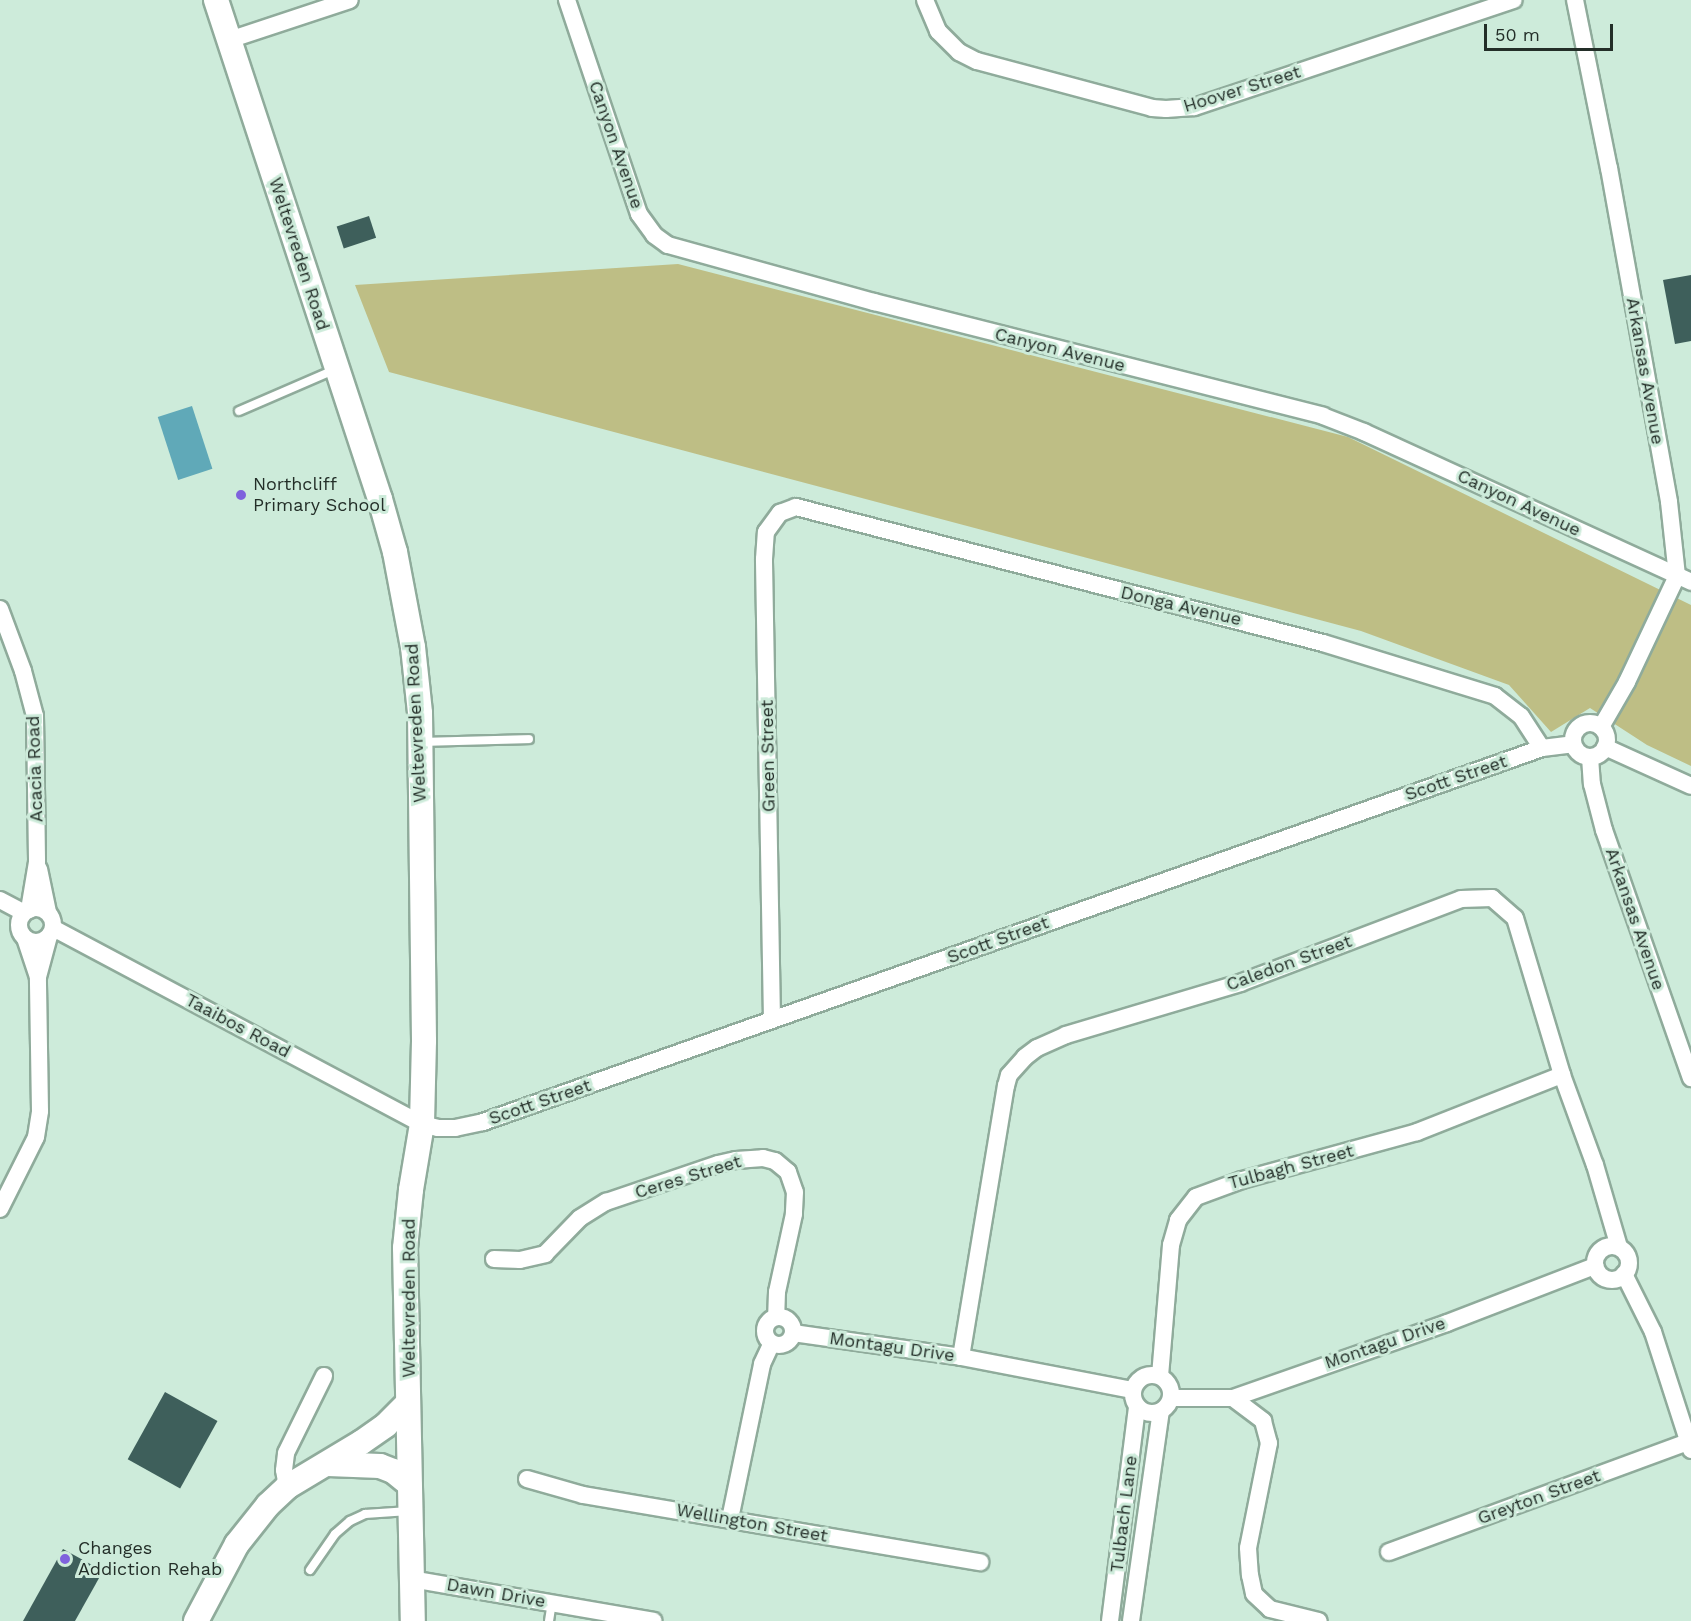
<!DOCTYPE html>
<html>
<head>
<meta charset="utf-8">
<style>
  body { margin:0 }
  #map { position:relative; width:1691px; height:1621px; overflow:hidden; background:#cdebda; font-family:"Work Sans",sans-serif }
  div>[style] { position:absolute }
  .green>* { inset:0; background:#bebe85 }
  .water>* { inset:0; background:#60a9b8; transform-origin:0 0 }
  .building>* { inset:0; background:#3e5f5b; transform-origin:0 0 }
  .roads { filter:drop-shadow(2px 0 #8fab9b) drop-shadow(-2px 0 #8fab9b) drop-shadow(0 2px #8fab9b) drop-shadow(0 -2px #8fab9b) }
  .lane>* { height:8px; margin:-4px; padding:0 4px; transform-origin:4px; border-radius:4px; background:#fff }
  .street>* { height:16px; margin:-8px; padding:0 8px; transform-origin:8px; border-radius:8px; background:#fff }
  .street>.ring { margin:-8px; padding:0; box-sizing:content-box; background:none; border:16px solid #fff; border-radius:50% }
  .secondary>* { height:24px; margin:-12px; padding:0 12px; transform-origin:12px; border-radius:12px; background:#fff }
  .dots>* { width:16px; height:16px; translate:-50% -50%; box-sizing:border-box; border:3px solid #cdebda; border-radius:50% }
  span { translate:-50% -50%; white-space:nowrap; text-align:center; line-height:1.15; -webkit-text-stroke:6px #cdebda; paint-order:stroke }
  .street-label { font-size:18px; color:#232e28 }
  .poi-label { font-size:18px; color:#232e28 }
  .left { translate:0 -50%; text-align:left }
  .scale { position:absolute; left:1484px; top:24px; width:129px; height:27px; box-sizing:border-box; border:3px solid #232e28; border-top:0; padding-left:8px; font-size:18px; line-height:21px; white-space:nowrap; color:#232e28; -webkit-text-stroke:4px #cdebda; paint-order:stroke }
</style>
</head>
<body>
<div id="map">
  <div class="green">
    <div style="clip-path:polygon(678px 264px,1348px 437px,1691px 605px,1691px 766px,1647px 745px,1590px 708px,1551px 732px,1509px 685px,1361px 631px,389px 372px,355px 285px)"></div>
  </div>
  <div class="water">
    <div style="left:192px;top:406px;width:66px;height:36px;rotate:72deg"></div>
  </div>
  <div class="building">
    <div style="left:369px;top:216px;width:23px;height:34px;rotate:72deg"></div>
    <div style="clip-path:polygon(1691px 275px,1691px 341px,1675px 344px,1663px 280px)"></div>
    <div style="left:165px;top:1392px;width:60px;height:77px;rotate:29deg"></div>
    <div style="clip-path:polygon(63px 1549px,103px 1571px,75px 1621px,23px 1621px)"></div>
  </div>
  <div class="roads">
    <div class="lane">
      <div style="left:239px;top:411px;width:106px;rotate:-23.4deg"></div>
      <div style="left:424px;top:742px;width:105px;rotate:-1.6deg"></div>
      <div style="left:310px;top:1570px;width:44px;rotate:-55.2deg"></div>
      <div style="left:335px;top:1534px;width:20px;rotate:-41deg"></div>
      <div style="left:350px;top:1521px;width:17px;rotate:-25deg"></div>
      <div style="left:365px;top:1514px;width:44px;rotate:-3.9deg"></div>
      <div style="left:549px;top:1621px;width:18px;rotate:-81deg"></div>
    </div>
    <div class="street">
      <div style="left:567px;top:0;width:226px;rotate:71.4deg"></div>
      <div style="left:639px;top:214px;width:26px;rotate:54deg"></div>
      <div style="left:654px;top:235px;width:17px;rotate:36deg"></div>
      <div style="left:668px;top:245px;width:214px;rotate:15.5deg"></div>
      <div style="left:874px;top:302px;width:463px;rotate:14.2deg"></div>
      <div style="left:1323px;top:416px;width:44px;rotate:21.3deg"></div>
      <div style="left:1364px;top:432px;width:360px;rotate:24.6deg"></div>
      <div style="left:925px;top:0;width:34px;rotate:67deg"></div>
      <div style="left:938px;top:31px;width:30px;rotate:45deg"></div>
      <div style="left:959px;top:52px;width:20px;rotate:27deg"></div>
      <div style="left:977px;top:61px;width:181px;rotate:15deg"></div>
      <div style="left:1152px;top:108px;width:14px;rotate:4deg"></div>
      <div style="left:1166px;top:109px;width:28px;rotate:-4deg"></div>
      <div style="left:1194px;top:107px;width:337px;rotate:-18.5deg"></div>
      <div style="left:1575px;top:0;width:171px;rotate:78.6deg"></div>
      <div style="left:1609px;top:168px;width:339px;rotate:79.8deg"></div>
      <div style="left:1669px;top:502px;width:74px;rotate:83.8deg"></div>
      <div style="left:1677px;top:576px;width:117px;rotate:115.3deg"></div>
      <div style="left:1627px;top:682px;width:52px;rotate:120deg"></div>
      <div style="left:229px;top:40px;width:127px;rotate:-18.3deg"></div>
      <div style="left:0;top:609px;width:66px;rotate:69.6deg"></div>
      <div style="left:23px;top:671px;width:47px;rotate:75.1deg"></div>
      <div style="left:35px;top:716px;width:146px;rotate:89.2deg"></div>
      <div style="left:37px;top:862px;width:49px;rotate:99.5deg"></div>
      <div class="ring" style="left:1573px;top:723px;width:18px;height:18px"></div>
      <div style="left:1605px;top:747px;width:94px;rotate:24.4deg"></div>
      <div style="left:1590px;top:757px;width:27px;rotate:86deg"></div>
      <div style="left:1592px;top:784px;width:48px;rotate:75.4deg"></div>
      <div style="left:1604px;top:830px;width:263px;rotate:70.7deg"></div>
      <div style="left:39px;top:869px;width:44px;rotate:78.2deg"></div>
      <div style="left:0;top:900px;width:27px;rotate:28deg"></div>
      <div class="ring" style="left:19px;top:908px;width:18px;height:18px"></div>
      <div style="left:53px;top:928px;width:418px;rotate:28deg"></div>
      <div style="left:422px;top:1124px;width:16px;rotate:14deg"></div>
      <div style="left:438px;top:1128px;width:17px"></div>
      <div style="left:455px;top:1128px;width:29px;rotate:-12deg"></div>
      <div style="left:483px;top:1122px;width:1123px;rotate:-19.45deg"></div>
      <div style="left:1542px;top:748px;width:31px;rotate:-7deg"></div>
      <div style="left:25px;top:938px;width:41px;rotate:71.6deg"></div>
      <div style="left:772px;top:1020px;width:461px;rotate:-91deg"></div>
      <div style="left:764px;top:559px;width:27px;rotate:-86deg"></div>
      <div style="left:766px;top:532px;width:24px;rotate:-54deg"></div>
      <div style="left:780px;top:513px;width:17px;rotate:-21deg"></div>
      <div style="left:796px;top:507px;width:544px;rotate:14.47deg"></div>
      <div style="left:1323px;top:643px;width:180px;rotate:17.1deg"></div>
      <div style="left:1495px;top:696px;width:33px;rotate:38deg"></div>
      <div style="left:1521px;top:716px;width:38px;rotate:57deg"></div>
      <div style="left:0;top:1209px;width:80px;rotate:-63.4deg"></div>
      <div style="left:36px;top:1137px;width:26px;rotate:-81deg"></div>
      <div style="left:40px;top:1111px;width:134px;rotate:-90.9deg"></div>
      <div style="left:38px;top:977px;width:42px;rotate:-75deg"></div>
      <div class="ring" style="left:1595px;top:1246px;width:18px;height:18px"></div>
      <div style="left:494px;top:1259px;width:26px;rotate:2deg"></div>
      <div style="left:520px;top:1260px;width:26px;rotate:-13deg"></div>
      <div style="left:545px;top:1254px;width:50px;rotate:-45.8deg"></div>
      <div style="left:580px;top:1218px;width:31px;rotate:-32deg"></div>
      <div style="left:606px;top:1202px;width:118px;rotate:-18.7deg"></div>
      <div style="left:718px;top:1164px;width:18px;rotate:-13deg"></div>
      <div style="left:736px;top:1160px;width:27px;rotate:-4deg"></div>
      <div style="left:763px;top:1158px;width:12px;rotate:14deg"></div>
      <div style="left:775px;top:1161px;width:17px;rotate:40deg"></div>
      <div style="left:788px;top:1172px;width:21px;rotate:71deg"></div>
      <div style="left:795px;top:1192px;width:22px;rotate:93deg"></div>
      <div style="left:794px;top:1214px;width:80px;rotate:102.3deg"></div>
      <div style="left:777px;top:1292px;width:24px;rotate:92deg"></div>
      <div style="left:1624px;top:1274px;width:65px;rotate:63.4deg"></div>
      <div style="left:1653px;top:1332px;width:124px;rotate:72.1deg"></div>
      <div class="ring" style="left:765px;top:1317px;width:12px;height:12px"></div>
      <div style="left:793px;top:1333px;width:170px;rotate:8.1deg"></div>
      <div style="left:961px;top:1357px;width:175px;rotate:10.9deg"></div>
      <div style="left:961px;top:1357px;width:275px;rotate:-80.6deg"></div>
      <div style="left:1006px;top:1086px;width:11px;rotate:-75deg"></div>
      <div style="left:1009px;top:1075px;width:24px;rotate:-48deg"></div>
      <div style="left:1025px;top:1057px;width:15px;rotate:-37deg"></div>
      <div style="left:1037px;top:1048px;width:32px;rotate:-24deg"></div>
      <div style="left:1066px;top:1035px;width:182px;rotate:-16.6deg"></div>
      <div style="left:1240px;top:983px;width:236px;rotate:-20.8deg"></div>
      <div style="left:1461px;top:899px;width:31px;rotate:-2deg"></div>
      <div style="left:1492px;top:898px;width:30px;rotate:41deg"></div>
      <div style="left:1515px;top:918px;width:164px;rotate:73.3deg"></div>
      <div style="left:1562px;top:1075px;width:96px;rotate:69.9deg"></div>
      <div style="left:1595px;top:1165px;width:85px;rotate:73.7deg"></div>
      <div class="ring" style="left:1133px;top:1375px;width:22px;height:22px"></div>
      <div style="left:1160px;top:1376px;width:131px;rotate:-85.2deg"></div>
      <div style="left:1171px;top:1245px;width:26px;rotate:-74deg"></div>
      <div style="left:1178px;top:1220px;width:29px;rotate:-52deg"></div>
      <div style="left:1196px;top:1197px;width:49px;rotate:-20.3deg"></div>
      <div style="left:1242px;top:1180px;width:181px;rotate:-15.3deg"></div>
      <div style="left:1417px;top:1132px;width:156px;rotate:-21.5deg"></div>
      <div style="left:1171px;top:1398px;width:62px"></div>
      <div style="left:1233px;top:1398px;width:227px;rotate:-19.3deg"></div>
      <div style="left:1447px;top:1323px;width:159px;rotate:-21.1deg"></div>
      <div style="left:1233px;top:1398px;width:38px;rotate:37deg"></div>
      <div style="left:1263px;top:1421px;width:23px;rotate:75deg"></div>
      <div style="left:1269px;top:1443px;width:107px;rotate:101.3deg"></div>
      <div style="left:1248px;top:1548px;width:27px;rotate:86deg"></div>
      <div style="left:1250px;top:1575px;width:19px;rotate:78deg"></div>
      <div style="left:1254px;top:1594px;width:22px;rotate:43deg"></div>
      <div style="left:1270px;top:1609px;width:50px;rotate:13.8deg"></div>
      <div style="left:527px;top:1479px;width:58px;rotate:15.9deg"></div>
      <div style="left:583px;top:1495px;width:403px;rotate:9.6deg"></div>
      <div style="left:287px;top:1487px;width:17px;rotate:-100deg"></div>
      <div style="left:284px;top:1470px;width:17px;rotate:-83deg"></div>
      <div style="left:286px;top:1453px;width:86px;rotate:-63.7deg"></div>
      <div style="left:730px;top:1519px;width:158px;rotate:-78.3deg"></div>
      <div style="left:762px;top:1364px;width:23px;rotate:-65deg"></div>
      <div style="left:1389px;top:1552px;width:319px;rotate:-20.2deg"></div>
      <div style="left:411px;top:1579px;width:246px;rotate:9.8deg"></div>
      <div style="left:1110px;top:1621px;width:216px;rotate:-82.8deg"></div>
      <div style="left:1131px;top:1621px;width:212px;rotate:-81.9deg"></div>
    </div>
    <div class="secondary">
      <div style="left:216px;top:0;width:525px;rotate:71.81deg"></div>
      <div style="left:380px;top:499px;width:55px;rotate:74.2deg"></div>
      <div style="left:395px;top:552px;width:97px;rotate:79.3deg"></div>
      <div style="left:413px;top:647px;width:66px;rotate:83.9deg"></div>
      <div style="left:420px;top:713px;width:328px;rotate:89.3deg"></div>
      <div style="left:424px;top:1041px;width:83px;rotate:91.4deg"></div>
      <div style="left:422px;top:1124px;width:67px;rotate:99.5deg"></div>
      <div style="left:411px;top:1190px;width:58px;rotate:95.9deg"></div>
      <div style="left:405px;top:1248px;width:373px;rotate:88.8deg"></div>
      <div style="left:328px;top:1464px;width:52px;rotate:2.2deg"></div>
      <div style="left:380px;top:1466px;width:14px;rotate:21deg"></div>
      <div style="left:393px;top:1471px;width:21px;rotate:39deg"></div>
      <div style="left:196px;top:1621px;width:87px;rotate:-62deg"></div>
      <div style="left:237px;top:1544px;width:50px;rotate:-51.5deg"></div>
      <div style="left:268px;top:1505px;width:26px;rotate:-43deg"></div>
      <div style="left:287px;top:1487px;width:87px;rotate:-31deg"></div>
      <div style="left:362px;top:1442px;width:29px;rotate:-35deg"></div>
      <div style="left:386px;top:1425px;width:31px;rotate:-45deg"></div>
    </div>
  </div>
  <div class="dots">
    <div style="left:241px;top:495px;background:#7f62dd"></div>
    <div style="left:65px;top:1559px;background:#7f62dd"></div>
  </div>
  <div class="street-label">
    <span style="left:1242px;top:89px;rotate:-17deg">Hoover Street</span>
    <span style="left:616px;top:145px;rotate:71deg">Canyon Avenue</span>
    <span style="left:299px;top:254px;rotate:72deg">Weltevreden Road</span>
    <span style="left:1060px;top:350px;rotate:14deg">Canyon Avenue</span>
    <span style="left:1645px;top:371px;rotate:80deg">Arkansas Avenue</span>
    <span style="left:1519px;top:503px;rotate:25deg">Canyon Avenue</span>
    <span style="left:1181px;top:606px;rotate:13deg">Donga Avenue</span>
    <span style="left:416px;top:723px;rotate:-93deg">Weltevreden Road</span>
    <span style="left:768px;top:756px;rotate:-91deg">Green Street</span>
    <span style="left:35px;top:769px;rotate:-92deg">Acacia Road</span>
    <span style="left:1456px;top:778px;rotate:-19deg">Scott Street</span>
    <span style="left:1635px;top:919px;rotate:71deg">Arkansas Avenue</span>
    <span style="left:998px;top:940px;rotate:-20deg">Scott Street</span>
    <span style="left:1289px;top:963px;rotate:-20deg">Caledon Street</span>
    <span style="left:238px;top:1026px;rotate:28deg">Taaibos Road</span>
    <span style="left:540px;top:1102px;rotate:-19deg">Scott Street</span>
    <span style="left:1291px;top:1167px;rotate:-15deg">Tulbagh Street</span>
    <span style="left:688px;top:1177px;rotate:-17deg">Ceres Street</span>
    <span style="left:409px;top:1298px;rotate:-90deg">Weltevreden Road</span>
    <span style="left:1385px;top:1343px;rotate:-19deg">Montagu Drive</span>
    <span style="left:892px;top:1347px;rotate:8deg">Montagu Drive</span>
    <span style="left:1539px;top:1497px;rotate:-20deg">Greyton Street</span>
    <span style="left:1124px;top:1514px;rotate:-83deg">Tulbach Lane</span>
    <span style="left:752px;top:1523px;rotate:10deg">Wellington Street</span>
    <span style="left:496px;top:1593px;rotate:10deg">Dawn Drive</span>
  </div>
  <div class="poi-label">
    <span class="left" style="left:253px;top:495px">Northcliff<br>Primary School</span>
    <span class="left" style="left:78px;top:1559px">Changes<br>Addiction Rehab</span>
  </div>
  <div class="scale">50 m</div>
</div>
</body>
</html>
